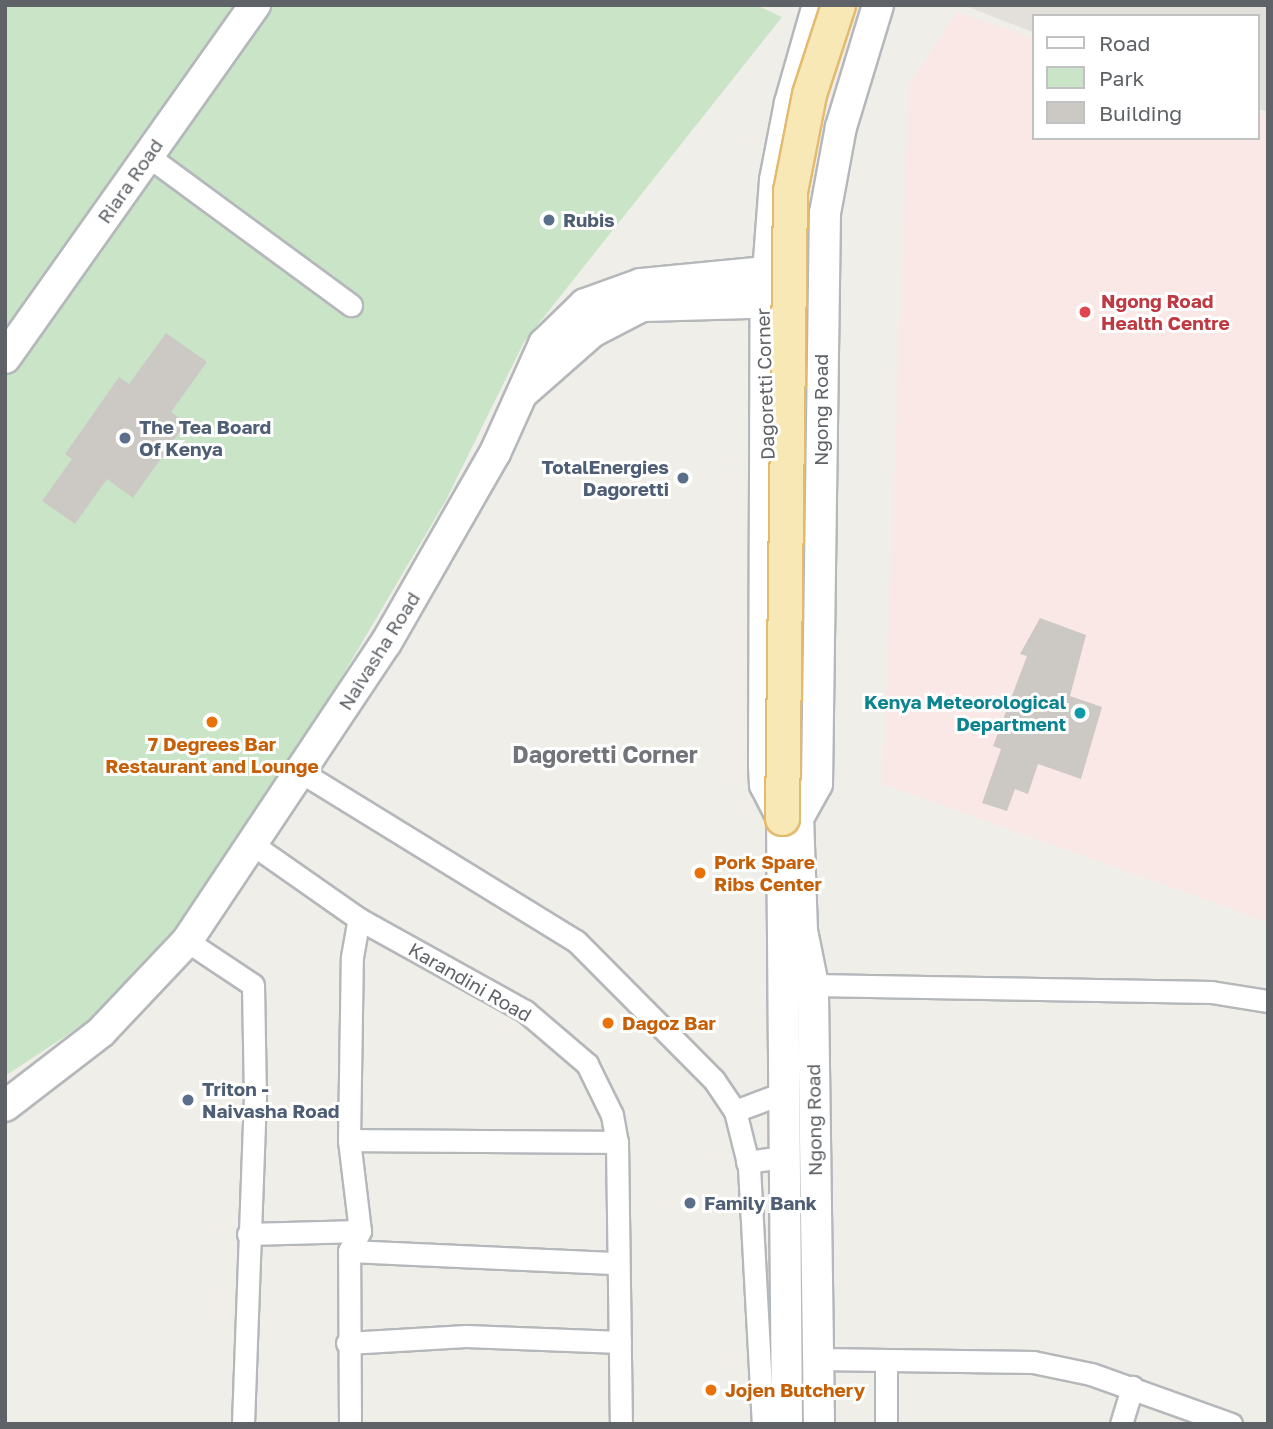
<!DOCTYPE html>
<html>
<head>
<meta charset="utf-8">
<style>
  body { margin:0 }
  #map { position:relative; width:1273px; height:1429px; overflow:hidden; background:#f0eee8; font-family:"Golos Text",sans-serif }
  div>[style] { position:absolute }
  .education>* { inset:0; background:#e3dfda }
  .medical>* { inset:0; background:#fae8e7 }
  .green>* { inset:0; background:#cae4c8 }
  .building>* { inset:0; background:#ccc9c5 }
  .roads { filter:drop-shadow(2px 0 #b5b8bb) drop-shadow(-2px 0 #b5b8bb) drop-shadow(0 2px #b5b8bb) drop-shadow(0 -2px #b5b8bb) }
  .street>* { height:21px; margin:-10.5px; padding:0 10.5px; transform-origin:10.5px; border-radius:10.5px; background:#fff }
  .secondary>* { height:30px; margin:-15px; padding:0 15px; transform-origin:15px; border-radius:15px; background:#fff }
  .bridges { filter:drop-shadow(2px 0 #e4ba6d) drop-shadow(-2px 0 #e4ba6d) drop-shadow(0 2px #e4ba6d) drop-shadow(0 -2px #e4ba6d) }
  .primary-bridge>* { height:33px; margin:-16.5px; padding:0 16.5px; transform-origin:16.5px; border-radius:16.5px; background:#f7e8b6 }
  .dots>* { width:19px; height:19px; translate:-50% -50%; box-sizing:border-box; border:4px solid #fff; border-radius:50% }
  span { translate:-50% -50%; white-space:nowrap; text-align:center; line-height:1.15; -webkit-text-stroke:6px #fff; paint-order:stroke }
  .street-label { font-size:19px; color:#5f6367 }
  .service-label { font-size:19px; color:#4e5e75; font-weight:700 }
  .left { translate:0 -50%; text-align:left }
  .right { translate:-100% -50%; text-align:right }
  .health-label { font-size:19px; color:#be3a42; font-weight:700 }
  .culture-label { font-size:19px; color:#0d838f; font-weight:700 }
  .food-label { font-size:19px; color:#c56008; font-weight:700 }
  .quarter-label { font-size:23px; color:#717579; font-weight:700 }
  .frame { position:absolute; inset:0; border:7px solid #5f6367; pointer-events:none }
  .legend { position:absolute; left:1032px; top:14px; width:228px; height:126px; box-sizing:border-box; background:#fff; border:2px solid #bfc1c2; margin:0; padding:9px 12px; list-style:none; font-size:21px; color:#5f6367 }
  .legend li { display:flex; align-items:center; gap:14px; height:35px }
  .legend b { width:35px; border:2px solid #bfc1c2 }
</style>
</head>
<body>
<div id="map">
  <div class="education">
    <div style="clip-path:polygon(963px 5px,1268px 5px,1268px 112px,1257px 108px,1257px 16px,1033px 16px,1033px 32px)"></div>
  </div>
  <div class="medical">
    <div style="clip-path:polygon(957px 12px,1033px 38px,1033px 138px,1257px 138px,1257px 113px,1268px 116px,1268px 922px,883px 784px,909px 85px)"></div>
  </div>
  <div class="green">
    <div style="clip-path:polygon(5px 5px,756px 5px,782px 17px,524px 342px,446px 500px,291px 763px,190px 916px,84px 1024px,5px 1076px)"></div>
  </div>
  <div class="building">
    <div style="clip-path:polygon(166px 333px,207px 362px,171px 412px,186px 423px,133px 498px,107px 479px,75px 524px,42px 501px,72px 459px,65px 454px,119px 377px,129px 384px)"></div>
    <div style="clip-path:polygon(1040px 618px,1086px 635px,1070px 696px,1102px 707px,1081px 779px,1038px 764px,1028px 794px,1015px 789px,1007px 811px,982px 803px,1001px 749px,993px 746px,1027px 656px,1020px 654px)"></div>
  </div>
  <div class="roads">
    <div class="street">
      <div style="left:148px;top:156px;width:252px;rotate:36.3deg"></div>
      <div style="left:301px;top:772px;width:323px;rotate:31.6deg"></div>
      <div style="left:576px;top:941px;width:196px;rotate:45.2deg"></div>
      <div style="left:714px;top:1080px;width:37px;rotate:56deg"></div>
      <div style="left:735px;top:1111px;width:58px;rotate:76deg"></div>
      <div style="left:749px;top:1167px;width:257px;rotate:86.9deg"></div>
      <div style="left:252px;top:844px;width:131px;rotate:35deg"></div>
      <div style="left:359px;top:919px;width:190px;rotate:29deg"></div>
      <div style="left:525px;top:1011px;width:82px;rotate:40.5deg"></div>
      <div style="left:587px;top:1064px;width:57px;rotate:63.9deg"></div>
      <div style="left:612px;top:1115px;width:27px;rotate:80deg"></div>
      <div style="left:617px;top:1142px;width:282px;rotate:89.2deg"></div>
      <div style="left:187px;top:941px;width:79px;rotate:33.7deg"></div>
      <div style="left:253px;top:985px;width:111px;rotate:89deg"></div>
      <div style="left:255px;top:1096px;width:328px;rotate:92.1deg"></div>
      <div style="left:813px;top:985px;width:398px;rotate:1deg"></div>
      <div style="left:1211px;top:992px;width:58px;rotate:9deg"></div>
      <div style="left:735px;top:1111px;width:51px;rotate:-20.6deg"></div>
      <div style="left:349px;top:1140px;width:268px;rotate:0.4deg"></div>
      <div style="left:747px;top:1162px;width:37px;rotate:-8deg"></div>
      <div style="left:248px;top:1234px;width:112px;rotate:-1.5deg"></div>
      <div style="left:349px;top:1251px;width:269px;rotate:2.6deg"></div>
      <div style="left:347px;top:1343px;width:119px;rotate:-3.4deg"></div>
      <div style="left:466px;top:1336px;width:154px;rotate:2.2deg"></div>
      <div style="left:817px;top:1359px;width:216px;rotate:0.8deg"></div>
      <div style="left:1033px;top:1362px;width:59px;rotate:11.7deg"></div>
      <div style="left:1091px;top:1374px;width:149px;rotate:19.7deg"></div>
      <div style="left:350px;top:1424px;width:173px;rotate:-90.3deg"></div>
      <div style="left:349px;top:1251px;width:23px;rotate:-61deg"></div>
      <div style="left:360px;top:1231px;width:92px;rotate:-96.9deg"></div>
      <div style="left:349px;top:1140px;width:183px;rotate:-89.1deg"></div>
      <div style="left:352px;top:957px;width:39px;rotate:-80deg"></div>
      <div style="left:886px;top:1424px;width:64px;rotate:-90deg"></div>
      <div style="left:1121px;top:1424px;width:39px;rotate:-73deg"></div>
    </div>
    <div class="secondary">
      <div style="left:5px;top:358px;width:433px;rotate:-54.7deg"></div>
      <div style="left:525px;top:391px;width:89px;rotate:-41.4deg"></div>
      <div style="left:592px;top:332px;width:56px;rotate:-27.5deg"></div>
      <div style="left:642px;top:306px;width:144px;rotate:-1.6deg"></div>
      <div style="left:5px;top:1106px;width:121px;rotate:-37.6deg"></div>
      <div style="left:101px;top:1032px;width:125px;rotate:-46.6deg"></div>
      <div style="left:187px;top:941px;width:358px;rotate:-56.3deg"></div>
      <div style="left:386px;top:643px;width:219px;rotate:-60.2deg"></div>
      <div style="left:495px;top:453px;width:120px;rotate:-65.8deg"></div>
      <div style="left:544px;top:344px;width:57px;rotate:-44.3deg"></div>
      <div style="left:585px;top:304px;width:59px;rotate:-19.7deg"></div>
      <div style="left:641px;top:284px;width:147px;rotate:-5.5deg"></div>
      <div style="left:787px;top:1424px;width:606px;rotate:-90.47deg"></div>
      <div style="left:782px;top:818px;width:37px;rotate:-117deg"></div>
      <div style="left:765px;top:785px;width:20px;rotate:-93deg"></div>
      <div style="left:764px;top:765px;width:465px;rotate:-89.8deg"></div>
      <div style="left:766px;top:300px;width:120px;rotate:-85.7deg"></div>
      <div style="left:775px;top:180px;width:78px;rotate:-79deg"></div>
      <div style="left:790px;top:103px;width:102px;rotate:-74.1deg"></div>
      <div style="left:819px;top:1424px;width:439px;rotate:-90.8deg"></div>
      <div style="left:813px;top:985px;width:55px;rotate:-101.5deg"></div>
      <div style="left:802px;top:931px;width:113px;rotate:-92deg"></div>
      <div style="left:798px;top:818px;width:39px;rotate:-61deg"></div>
      <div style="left:817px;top:784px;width:571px;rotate:-89.2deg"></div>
      <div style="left:825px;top:213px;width:87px;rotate:-79.5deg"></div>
      <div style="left:841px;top:127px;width:127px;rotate:-73.1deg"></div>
    </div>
  </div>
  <div class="bridges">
    <div class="primary-bridge">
      <div style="left:782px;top:818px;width:627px;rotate:-89.27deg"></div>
      <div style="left:790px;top:191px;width:99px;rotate:-78.9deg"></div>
      <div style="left:809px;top:94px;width:94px;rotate:-72deg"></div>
    </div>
  </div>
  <div class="dots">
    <div style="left:549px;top:220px;background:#5c6f8a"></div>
    <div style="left:1085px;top:312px;background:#e0444e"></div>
    <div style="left:125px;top:438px;background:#5c6f8a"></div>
    <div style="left:683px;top:478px;background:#5c6f8a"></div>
    <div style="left:1080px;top:713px;background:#0f9aa8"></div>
    <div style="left:212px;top:722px;background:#e8710a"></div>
    <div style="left:700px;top:873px;background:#e8710a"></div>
    <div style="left:608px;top:1023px;background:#e8710a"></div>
    <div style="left:188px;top:1100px;background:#5c6f8a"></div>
    <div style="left:690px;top:1203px;background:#5c6f8a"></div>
    <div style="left:711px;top:1390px;background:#e8710a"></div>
  </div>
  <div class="street-label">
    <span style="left:130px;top:181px;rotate:-55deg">Riara Road</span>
    <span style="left:765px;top:384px;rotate:-92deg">Dagoretti Corner</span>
    <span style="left:821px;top:410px;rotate:-90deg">Ngong Road</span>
    <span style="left:379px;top:651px;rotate:-58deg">Naivasha Road</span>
    <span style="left:470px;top:982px;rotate:30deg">Karandini Road</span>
    <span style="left:814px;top:1120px;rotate:-91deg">Ngong Road</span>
  </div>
  <div class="service-label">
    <span class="left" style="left:563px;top:220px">Rubis</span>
    <span class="left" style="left:139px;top:438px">The Tea Board<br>Of Kenya</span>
    <span class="right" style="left:669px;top:478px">TotalEnergies<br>Dagoretti</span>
    <span class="left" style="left:202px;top:1100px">Triton -<br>Naivasha Road</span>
    <span class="left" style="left:704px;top:1203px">Family Bank</span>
  </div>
  <div class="health-label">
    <span class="left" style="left:1101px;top:312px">Ngong Road<br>Health Centre</span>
  </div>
  <div class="culture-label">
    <span class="right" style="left:1066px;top:713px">Kenya Meteorological<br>Department</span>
  </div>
  <div class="food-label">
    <span style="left:212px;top:755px">7 Degrees Bar<br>Restaurant and Lounge</span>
    <span class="left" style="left:714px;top:873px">Pork Spare<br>Ribs Center</span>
    <span class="left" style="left:622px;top:1023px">Dagoz Bar</span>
    <span class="left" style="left:725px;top:1390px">Jojen Butchery</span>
  </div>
  <div class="quarter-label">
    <span style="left:605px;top:754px">Dagoretti Corner</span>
  </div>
  <div class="frame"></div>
  <ul class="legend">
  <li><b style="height:9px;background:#fff"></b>Road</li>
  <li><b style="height:19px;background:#cae4c8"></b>Park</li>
  <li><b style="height:19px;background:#ccc9c5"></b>Building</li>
  </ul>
</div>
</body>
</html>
